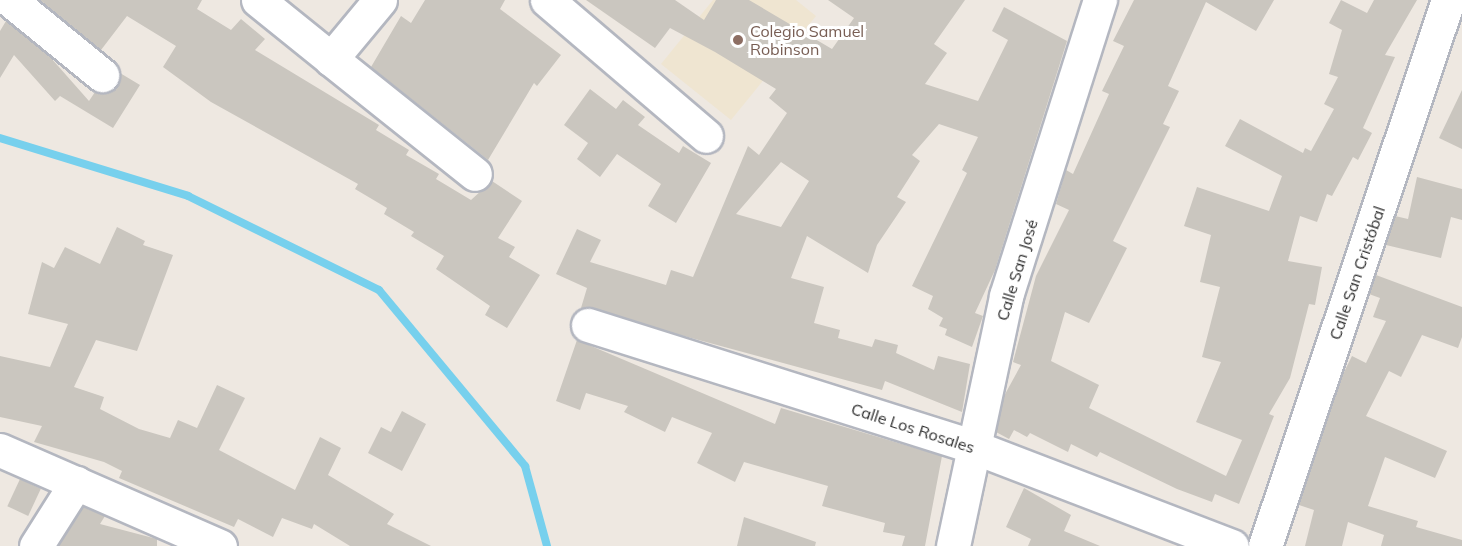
<!DOCTYPE html>
<html>
<head>
<meta charset="utf-8">
<style>
  body { margin:0 }
  #map { position:relative; width:1462px; height:546px; overflow:hidden; background:#eee8e1; font-family:Mulish,sans-serif }
  div>[style] { position:absolute }
  .education>* { inset:0; background:#efe5d1 }
  .stream>* { height:8px; margin:-4px; padding:0 4px; transform-origin:4px; border-radius:4px; background:#77d0ed }
  .building>* { inset:0; background:#cac6bf; transform-origin:0 0 }
  .roads { filter:drop-shadow(2px 0 #b4b7c0) drop-shadow(-2px 0 #b4b7c0) drop-shadow(0 2px #b4b7c0) drop-shadow(0 -2px #b4b7c0) }
  .minor>* { height:33px; margin:-16.5px; padding:0 16.5px; transform-origin:16.5px; border-radius:16.5px; background:#fff }
  .dots>* { width:16px; height:16px; translate:-50% -50%; box-sizing:border-box; border:3px solid #fff; border-radius:50% }
  span { translate:-50% -50%; white-space:nowrap; text-align:center; line-height:1.15; -webkit-text-stroke:6px #fff; paint-order:stroke }
  .education-label { font-size:16px; color:#785e54 }
  .left { translate:0 -50%; text-align:left }
  .street-label { font-size:16px; color:#2d2d2d }
</style>
</head>
<body>
<div id="map">
  <div class="education">
    <div style="clip-path:polygon(713px 0,796px 0,816px 16px,731px 120px,661px 64px)"></div>
  </div>
  <div class="stream">
    <div style="left:0;top:138px;width:197px;rotate:17.1deg"></div>
    <div style="left:188px;top:196px;width:213px;rotate:26.2deg"></div>
    <div style="left:379px;top:290px;width:229px;rotate:50.3deg"></div>
    <div style="left:525px;top:466px;width:83px;rotate:74.6deg"></div>
  </div>
  <div class="building">
    <div style="clip-path:polygon(40px 0,202px 0,197px 9px,231px 30px,241px 19px,265px 39px,255px 50px,379px 125px,376px 130px,409px 150px,406px 155px,439px 174px,436px 179px,471px 200px,492px 181px,522px 201px,498px 238px,515px 247px,509px 257px,540px 275px,507px 328px,485px 315px,490px 306px,436px 269px,444px 256px,411px 236px,414px 232px,384px 214px,387px 208px,355px 189px,358px 184px,211px 102px,163px 67px,176px 46px,127px 16px,101px 50px)"></div>
    <div style="clip-path:polygon(425px 0,505px 0,500px 9px,561px 55px,537px 86px,534px 83px,488px 160px,371px 67px,401px 16px,411px 23px)"></div>
    <div style="clip-path:polygon(evenodd,586px 0,675px 0,704px 20px,716px 0,749px 0,832px 49px,854px 18px,828px 0,965px 0,934px 44px,947px 53px,925px 84px,978px 101px,1008px 40px,992px 31px,1004px 7px,1067px 41px,995px 270px,975px 313px,983px 316px,972px 347px,945px 335px,947px 329px,939px 326px,943px 318px,928px 309px,933px 296px,912px 286px,967px 173px,962px 170px,978px 137px,939px 124px,912px 155px,920px 161px,897px 197px,906px 202px,877px 245px,868px 273px,807px 236px,791px 278px,824px 287px,814px 323px,840px 330px,838px 338px,872px 347px,875px 339px,898px 345px,896px 353px,934px 370px,938px 356px,970px 364px,962px 412px,885px 381px,882px 390px,581px 308px,587px 288px,556px 274px,577px 229px,601px 240px,590px 262px,666px 285px,671px 270px,693px 277px,748px 146px,759px 155px,787px 113px,769px 98px,776px 89px,715px 52px,670px 28px,655px 48px,586px 0,781px 162px,809px 181px,781px 227px,736px 214px,781px 162px)"></div>
    <div style="clip-path:polygon(1134px 0,1274px 0,1256px 31px,1206px 2px,1168px 86px,1179px 91px,1163px 124px,1170px 127px,1113px 241px,1127px 248px,1089px 323px,1065px 312px,1051px 361px,1099px 385px,1089px 408px,1226px 476px,1242px 440px,1196px 422px,1221px 362px,1202px 357px,1220px 287px,1200px 282px,1211px 235px,1184px 226px,1197px 187px,1269px 211px,1282px 176px,1225px 146px,1240px 119px,1303px 153px,1305px 148px,1311px 151px,1334px 109px,1324px 104px,1338px 77px,1329px 74px,1342px 30px,1329px 23px,1341px 0,1367px 13px,1374px 0,1417px 0,1385px 55px,1395px 57px,1363px 128px,1372px 133px,1358px 160px,1353px 157px,1332px 196px,1327px 194px,1317px 222px,1300px 216px,1288px 261px,1322px 267px,1315px 305px,1309px 304px,1290px 378px,1269px 414px,1274px 416px,1239px 504px,1215px 494px,1212px 502px,1177px 489px,1100px 452px,1097px 457px,1071px 444px,1068px 452px,1030px 433px,1027px 437px,1014px 430px,1009px 439px,996px 432px,1004px 396px,1021px 365px,1013px 362px,1036px 276px,1069px 210px,1056px 204px,1066px 170px,1073px 174px,1109px 94px,1102px 91px,1124px 46px,1113px 41px)"></div>
    <div style="clip-path:polygon(6px 21px,51px 58px,89px 101px,95px 92px,116px 87px,120px 73px,140px 85px,113px 128px,60px 96px,55px 101px,14px 55px,0 78px,0 31px)"></div>
    <div style="clip-path:polygon(590px 89px,616px 109px,623px 100px,645px 117px,638px 125px,679px 153px,683px 146px,711px 163px,676px 223px,648px 206px,661px 184px,617px 154px,600px 177px,577px 159px,588px 143px,564px 125px)"></div>
    <div style="clip-path:polygon(1462px 90px,1462px 149px,1439px 138px)"></div>
    <div style="clip-path:polygon(1417px 177px,1462px 189px,1462px 220px,1451px 217px,1441px 258px,1386px 245px,1395px 216px,1408px 219px)"></div>
    <div style="clip-path:polygon(117px 227px,145px 241px,143px 245px,173px 255px,137px 351px,96px 340px,74px 387px,104px 397px,100px 409px,139px 429px,170px 438px,178px 420px,197px 428px,217px 385px,245px 398px,219px 450px,295px 490px,320px 437px,341px 448px,328px 475px,394px 514px,387px 524px,431px 546px,350px 546px,314px 524px,312px 529px,282px 518px,273px 537px,238px 519px,234px 527px,119px 478px,122px 471px,104px 462px,34px 442px,42px 426px,0 417px,0 356px,50px 367px,68px 324px,28px 314px,42px 262px,54px 268px,65px 247px,100px 264px)"></div>
    <div style="clip-path:polygon(1376px 275px,1462px 307px,1462px 337px,1458px 348px,1422px 335px,1401px 377px,1389px 371px,1366px 416px,1447px 451px,1435px 478px,1385px 457px,1368px 506px,1418px 521px,1416px 527px,1462px 540px,1462px 546px,1381px 546px,1384px 535px,1348px 522px,1342px 546px,1305px 546px,1314px 510px,1299px 505px,1341px 378px,1352px 356px,1366px 363px,1386px 321px,1373px 317px,1380px 298px,1369px 294px)"></div>
    <div style="clip-path:polygon(577px 340px,775px 424px,781px 408px,942px 456px,925px 546px,902px 546px,905px 536px,883px 532px,885px 523px,822px 506px,828px 486px,744px 462px,735px 482px,697px 463px,712px 433px,672px 417px,665px 432px,624px 412px,628px 406px,586px 393px,580px 410px,556px 401px)"></div>
    <div style="clip-path:polygon(402px 411px,426px 424px,402px 471px,368px 453px,381px 427px,391px 432px)"></div>
    <div style="left:20px;top:479px;width:23px;height:30px;rotate:25deg"></div>
    <div style="clip-path:polygon(1024px 488px,1071px 515px,1064px 531px,1100px 546px,1028px 546px,1031px 539px,1006px 527px)"></div>
    <div style="clip-path:polygon(83px 507px,105px 516px,100px 524px,157px 539px,157px 546px,58px 546px)"></div>
    <div style="clip-path:polygon(744px 517px,816px 542px,815px 546px,737px 546px)"></div>
  </div>
  <div class="roads">
    <div class="minor">
      <div style="left:10px;top:0;width:119px;rotate:39.2deg"></div>
      <div style="left:258px;top:0;width:94px;rotate:38.9deg"></div>
      <div style="left:380px;top:0;width:77px;rotate:129.7deg"></div>
      <div style="left:331px;top:59px;width:184px;rotate:38.6deg"></div>
      <div style="left:547px;top:0;width:209px;rotate:40.5deg"></div>
      <div style="left:588px;top:325px;width:405px;rotate:17.5deg"></div>
      <div style="left:974px;top:447px;width:276px;rotate:21deg"></div>
      <div style="left:0;top:450px;width:240px;rotate:23.6deg"></div>
      <div style="left:36px;top:546px;width:75px;rotate:-57.6deg"></div>
      <div style="left:953px;top:546px;width:256px;rotate:-78deg"></div>
      <div style="left:1006px;top:296px;width:311px;rotate:-72.4deg"></div>
      <div style="left:1265px;top:546px;width:576px;rotate:-71.47deg"></div>
    </div>
  </div>
  <div class="dots">
    <div style="left:738px;top:40px;background:#8d6e63"></div>
  </div>
  <div class="education-label">
    <span class="left" style="left:750px;top:40px">Colegio Samuel<br>Robinson</span>
  </div>
  <div class="street-label">
    <span style="left:1017px;top:270px;rotate:-73deg">Calle San José</span>
    <span style="left:1357px;top:273px;rotate:-71deg">Calle San Cristóbal</span>
    <span style="left:913px;top:428px;rotate:18deg">Calle Los Rosales</span>
  </div>
</div>
</body>
</html>
